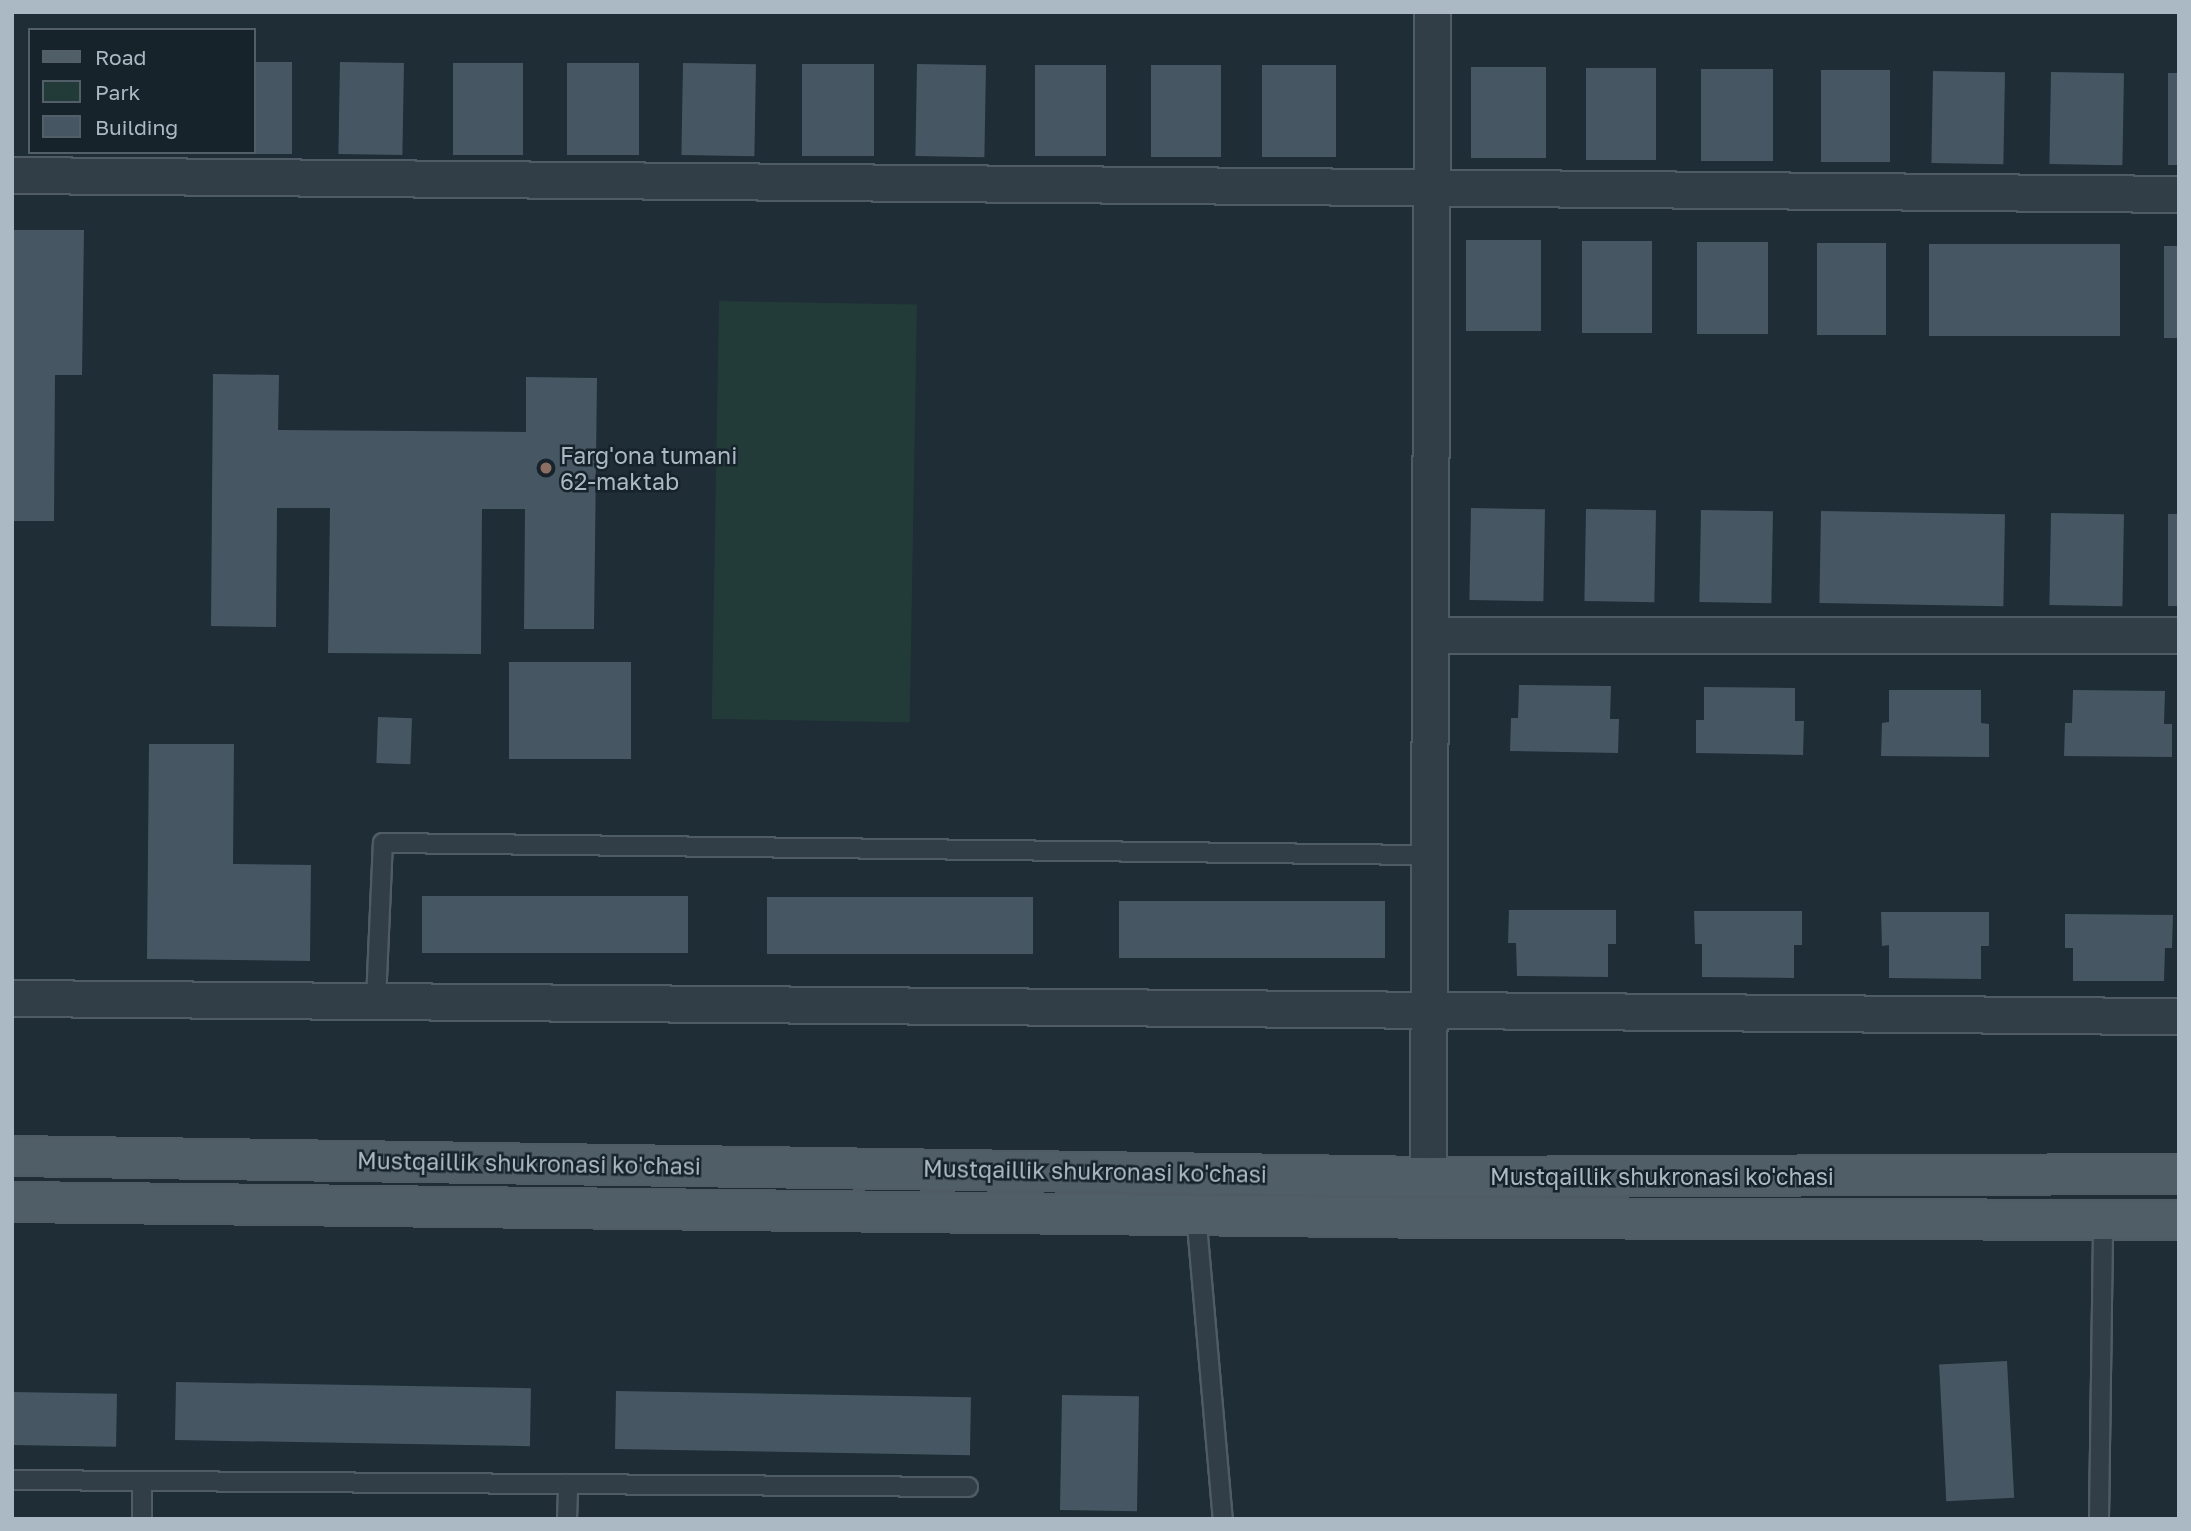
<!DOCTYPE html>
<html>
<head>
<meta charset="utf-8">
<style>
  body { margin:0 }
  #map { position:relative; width:2191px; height:1531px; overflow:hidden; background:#1e2d36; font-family:"Golos Text",sans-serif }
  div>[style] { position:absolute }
  .green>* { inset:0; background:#233b38; transform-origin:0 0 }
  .building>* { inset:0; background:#465763; transform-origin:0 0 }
  .roads { filter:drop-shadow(2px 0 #4f5c65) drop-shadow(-2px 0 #4f5c65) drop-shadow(0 2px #4f5c65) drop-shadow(0 -2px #4f5c65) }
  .service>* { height:18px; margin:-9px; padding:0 9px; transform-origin:9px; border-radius:9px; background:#323e47 }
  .minor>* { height:35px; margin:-17.5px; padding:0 17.5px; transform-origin:17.5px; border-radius:17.5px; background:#323e47 }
  .primary>* { height:38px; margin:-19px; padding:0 19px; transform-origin:19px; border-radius:19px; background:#4f5e67 }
  .dots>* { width:19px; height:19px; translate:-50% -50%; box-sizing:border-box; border:4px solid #17232b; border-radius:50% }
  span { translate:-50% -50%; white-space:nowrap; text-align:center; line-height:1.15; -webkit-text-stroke:5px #17232b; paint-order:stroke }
  .poi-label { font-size:23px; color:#abb9c4 }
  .left { translate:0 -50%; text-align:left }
  .street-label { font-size:23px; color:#abb9c4 }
  .frame { position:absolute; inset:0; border:14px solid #abb9c4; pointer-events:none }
  .legend { position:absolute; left:28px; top:28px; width:228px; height:126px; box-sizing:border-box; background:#17232b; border:2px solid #525f68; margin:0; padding:9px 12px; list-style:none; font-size:21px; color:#abb9c4 }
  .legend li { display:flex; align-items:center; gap:14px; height:35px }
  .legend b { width:35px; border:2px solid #525f68 }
</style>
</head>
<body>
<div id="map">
  <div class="green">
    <div style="left:719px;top:301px;width:198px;height:418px;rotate:1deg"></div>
  </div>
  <div class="building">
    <div style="left:254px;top:62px;width:38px;height:92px"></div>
    <div style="left:340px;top:62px;width:64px;height:92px;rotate:1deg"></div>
    <div style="left:453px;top:63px;width:70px;height:92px"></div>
    <div style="left:567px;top:63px;width:72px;height:92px"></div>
    <div style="left:683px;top:63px;width:73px;height:92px;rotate:1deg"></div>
    <div style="left:802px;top:64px;width:72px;height:92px"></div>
    <div style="left:917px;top:64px;width:69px;height:92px;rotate:1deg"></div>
    <div style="left:1035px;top:65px;width:71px;height:91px"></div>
    <div style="left:1151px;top:65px;width:70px;height:92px"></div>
    <div style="left:1262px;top:65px;width:74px;height:92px"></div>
    <div style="left:1471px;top:67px;width:75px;height:91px"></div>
    <div style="left:1586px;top:68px;width:70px;height:92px"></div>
    <div style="left:1701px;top:69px;width:72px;height:92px"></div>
    <div style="left:1821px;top:70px;width:69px;height:92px"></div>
    <div style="left:1933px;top:71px;width:72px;height:92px;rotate:1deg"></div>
    <div style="left:2051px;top:72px;width:73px;height:92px;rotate:1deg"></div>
    <div style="left:2168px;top:73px;width:11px;height:92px"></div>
    <div style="clip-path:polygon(12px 230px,84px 230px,82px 375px,55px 375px,54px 521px,12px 521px)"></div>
    <div style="left:1466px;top:240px;width:75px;height:91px"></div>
    <div style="left:1582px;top:241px;width:70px;height:92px"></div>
    <div style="left:1697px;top:242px;width:71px;height:92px"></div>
    <div style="left:1817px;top:243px;width:69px;height:92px"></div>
    <div style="left:1929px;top:244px;width:191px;height:92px"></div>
    <div style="left:2164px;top:246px;width:15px;height:92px"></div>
    <div style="clip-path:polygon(213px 374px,279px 375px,278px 430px,526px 432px,526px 377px,597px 378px,594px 629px,524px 629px,525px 509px,482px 509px,481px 654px,328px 653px,330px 508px,277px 508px,276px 627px,211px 626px)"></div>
    <div style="left:1471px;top:508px;width:74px;height:92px;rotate:1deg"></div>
    <div style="left:1586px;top:509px;width:70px;height:92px;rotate:1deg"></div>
    <div style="left:1701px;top:510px;width:72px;height:92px;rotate:1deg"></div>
    <div style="left:1821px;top:511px;width:184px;height:92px;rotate:1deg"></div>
    <div style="left:2051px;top:513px;width:73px;height:92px;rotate:1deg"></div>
    <div style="left:2168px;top:514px;width:11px;height:92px"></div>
    <div style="left:509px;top:662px;width:122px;height:97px"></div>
    <div style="clip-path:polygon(1519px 685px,1611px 686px,1610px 719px,1619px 719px,1618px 753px,1510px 751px,1511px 718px,1518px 718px)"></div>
    <div style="clip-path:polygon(1704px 687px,1795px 688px,1795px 721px,1804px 721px,1803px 755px,1696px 753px,1696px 720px,1704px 720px)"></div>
    <div style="clip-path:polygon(1889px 690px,1981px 690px,1981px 723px,1989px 724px,1989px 757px,1881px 756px,1882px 723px,1889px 722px)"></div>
    <div style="clip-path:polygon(2073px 690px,2165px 691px,2164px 724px,2172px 724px,2172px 757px,2064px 756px,2065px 723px,2072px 723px)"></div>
    <div style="left:378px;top:717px;width:34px;height:46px;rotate:2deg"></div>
    <div style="clip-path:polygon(149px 744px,234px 744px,233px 864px,311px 865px,310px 961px,147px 959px)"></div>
    <div style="left:422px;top:896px;width:266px;height:57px"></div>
    <div style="left:767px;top:897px;width:266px;height:57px"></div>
    <div style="left:1119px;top:901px;width:266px;height:57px"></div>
    <div style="clip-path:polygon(1509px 910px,1616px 910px,1616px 944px,1608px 944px,1608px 977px,1517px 976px,1516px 943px,1508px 943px)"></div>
    <div style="clip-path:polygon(1694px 911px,1802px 911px,1802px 945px,1794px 945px,1794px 978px,1702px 977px,1702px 944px,1695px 944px)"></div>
    <div style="clip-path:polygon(1881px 912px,1989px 912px,1989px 946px,1981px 946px,1981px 979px,1889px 978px,1889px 945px,1882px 946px)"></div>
    <div style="clip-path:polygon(2065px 914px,2173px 915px,2172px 948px,2165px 948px,2164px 981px,2073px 981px,2073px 948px,2065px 948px)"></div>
    <div style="left:2007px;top:1361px;width:137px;height:68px;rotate:87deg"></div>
    <div style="left:176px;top:1382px;width:355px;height:58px;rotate:1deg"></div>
    <div style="left:616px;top:1391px;width:355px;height:58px;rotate:1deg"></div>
    <div style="left:12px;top:1392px;width:105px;height:53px;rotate:1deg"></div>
    <div style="left:1062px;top:1395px;width:77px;height:115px;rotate:1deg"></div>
  </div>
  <div class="roads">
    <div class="service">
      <div style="left:376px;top:1001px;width:158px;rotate:-87.5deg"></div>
      <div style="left:383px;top:843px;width:1047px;rotate:0.66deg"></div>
      <div style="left:1196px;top:1213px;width:307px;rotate:85deg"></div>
      <div style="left:12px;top:1480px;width:956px;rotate:0.42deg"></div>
      <div style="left:142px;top:1519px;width:38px;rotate:-90deg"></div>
      <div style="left:567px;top:1519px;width:35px;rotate:-88deg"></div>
      <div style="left:2099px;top:1519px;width:300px;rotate:-89.2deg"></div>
    </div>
    <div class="minor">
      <div style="left:12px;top:175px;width:2167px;rotate:0.5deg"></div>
      <div style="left:1431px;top:635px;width:748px"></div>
      <div style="left:12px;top:998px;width:2167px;rotate:0.48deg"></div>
      <div style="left:1428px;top:1177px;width:1165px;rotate:-89.8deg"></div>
    </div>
    <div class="primary">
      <div style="left:12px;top:1156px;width:1416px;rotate:0.85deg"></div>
      <div style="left:1428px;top:1177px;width:751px;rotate:-0.23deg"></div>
      <div style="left:12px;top:1202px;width:1432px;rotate:0.64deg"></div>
      <div style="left:1444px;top:1218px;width:735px;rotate:0.16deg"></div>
    </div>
  </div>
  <div class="dots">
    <div style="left:546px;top:468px;background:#8d6e63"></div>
  </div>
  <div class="poi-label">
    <span class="left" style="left:560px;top:468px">Farg'ona tumani<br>62-maktab</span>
  </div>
  <div class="street-label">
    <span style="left:529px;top:1163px;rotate:1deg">Mustqaillik shukronasi ko'chasi</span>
    <span style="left:1095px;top:1171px;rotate:1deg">Mustqaillik shukronasi ko'chasi</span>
    <span style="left:1662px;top:1176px">Mustqaillik shukronasi ko'chasi</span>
  </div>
  <div class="frame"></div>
  <ul class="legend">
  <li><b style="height:9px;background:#4f5e67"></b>Road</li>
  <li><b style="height:19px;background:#233b38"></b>Park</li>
  <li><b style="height:19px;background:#465763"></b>Building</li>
  </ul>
</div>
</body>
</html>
